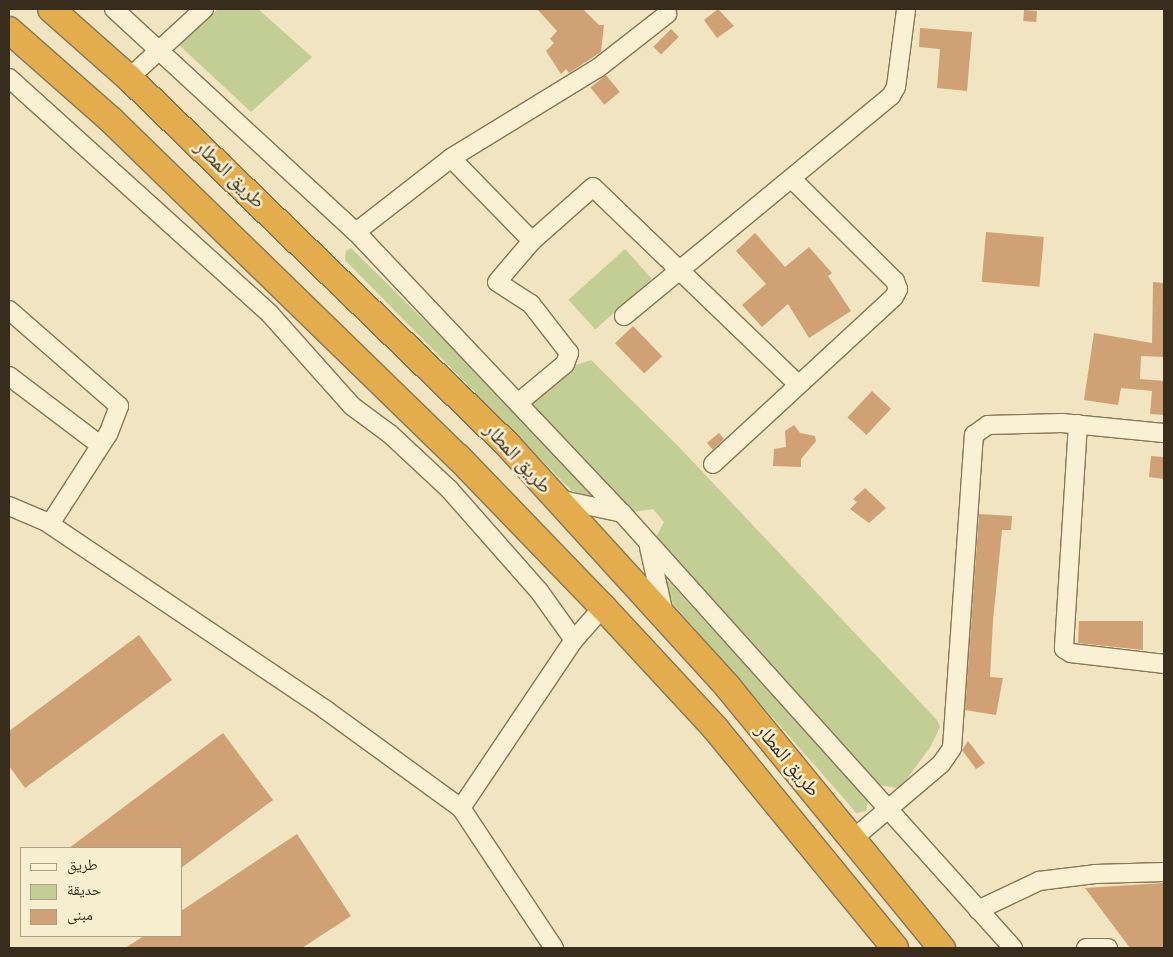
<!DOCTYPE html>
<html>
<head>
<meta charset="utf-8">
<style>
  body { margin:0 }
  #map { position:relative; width:1173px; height:957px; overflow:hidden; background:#f0e5c0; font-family:"Zilla Slab","Noto Naskh Arabic",serif }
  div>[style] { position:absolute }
  .green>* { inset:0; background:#c3ce94; transform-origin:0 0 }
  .building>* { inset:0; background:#cfa175; transform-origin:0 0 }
  .roads { filter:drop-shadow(1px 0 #897657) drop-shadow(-1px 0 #897657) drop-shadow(0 1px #897657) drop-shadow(0 -1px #897657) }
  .minor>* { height:18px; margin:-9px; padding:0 9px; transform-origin:9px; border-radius:9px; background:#faf1d4 }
  .highway>* { height:26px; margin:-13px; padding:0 13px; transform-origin:13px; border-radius:13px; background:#e3ac4d }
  span { translate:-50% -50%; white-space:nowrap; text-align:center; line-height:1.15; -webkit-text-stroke:5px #f7eed0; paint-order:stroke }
  .street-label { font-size:20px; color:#382c1c }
  .frame { position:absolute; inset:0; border:10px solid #382c1c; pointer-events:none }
  .legend { position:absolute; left:20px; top:847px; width:162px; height:90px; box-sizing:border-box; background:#f7eed0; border:1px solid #aba088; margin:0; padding:6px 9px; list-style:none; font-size:15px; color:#382c1c }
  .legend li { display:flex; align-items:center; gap:10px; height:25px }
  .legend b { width:25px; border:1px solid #aba088 }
</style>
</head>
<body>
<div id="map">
  <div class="green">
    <div style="clip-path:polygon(218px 9px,258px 9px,312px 57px,251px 112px,179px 45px)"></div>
    <div style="clip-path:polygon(351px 248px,508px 403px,598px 501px,571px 490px,345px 260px,346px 251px)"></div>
    <div style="left:625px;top:249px;width:40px;height:76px;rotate:48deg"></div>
    <div style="clip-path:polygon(591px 360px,680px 448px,937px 720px,940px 727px,931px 746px,904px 783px,897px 788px,872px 784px,655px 539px,664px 522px,653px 509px,627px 513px,532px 406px,531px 401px,573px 366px)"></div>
    <div style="clip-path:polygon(664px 576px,868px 800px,866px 811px,856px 813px,853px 809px,673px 604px)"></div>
  </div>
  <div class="building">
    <div style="clip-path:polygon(537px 9px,583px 9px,599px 25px,604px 25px,601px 52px,569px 73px,566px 69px,561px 74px,546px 51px,554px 43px,550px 39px,557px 31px)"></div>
    <div style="clip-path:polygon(718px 9px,734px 26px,717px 38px,704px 20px)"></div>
    <div style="left:1024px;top:10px;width:13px;height:11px;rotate:4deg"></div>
    <div style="clip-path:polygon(920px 28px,972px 32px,967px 91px,937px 88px,940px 49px,919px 47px)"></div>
    <div style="left:671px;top:29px;width:11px;height:25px;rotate:45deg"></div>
    <div style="left:606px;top:75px;width:22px;height:20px;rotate:51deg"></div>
    <div style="left:986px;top:232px;width:58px;height:50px;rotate:5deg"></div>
    <div style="clip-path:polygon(755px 233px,785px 267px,809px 247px,832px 273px,828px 276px,851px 311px,809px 338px,788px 304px,762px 327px,742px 305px,766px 284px,736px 251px)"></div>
    <div style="clip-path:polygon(1153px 282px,1164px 283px,1164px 357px,1141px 356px,1140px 379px,1164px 381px,1164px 415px,1150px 414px,1152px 391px,1121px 388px,1118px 405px,1084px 400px,1094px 333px,1152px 343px)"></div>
    <div style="left:633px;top:326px;width:42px;height:25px;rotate:46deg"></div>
    <div style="left:872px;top:391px;width:26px;height:36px;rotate:43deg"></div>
    <div style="clip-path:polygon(794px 425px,800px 433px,815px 436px,816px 441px,801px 459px,801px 467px,773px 466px,774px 449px,786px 447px,785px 431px)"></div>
    <div style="clip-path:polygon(719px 433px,724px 439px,713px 450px,707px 443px)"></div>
    <div style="clip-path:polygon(1151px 456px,1164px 457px,1164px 479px,1149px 477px)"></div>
    <div style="clip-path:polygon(865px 488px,886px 508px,869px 523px,850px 509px,857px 502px,853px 499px)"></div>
    <div style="clip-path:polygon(979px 514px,1012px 516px,1011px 530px,1002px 530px,993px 621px,990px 677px,1003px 678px,996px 715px,965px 710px)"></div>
    <div style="clip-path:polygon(1079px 621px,1143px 621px,1143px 650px,1078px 643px)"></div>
    <div style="clip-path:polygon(139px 635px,172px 680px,25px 788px,9px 766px,9px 731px)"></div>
    <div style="clip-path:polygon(223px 733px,273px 800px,181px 868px,181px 848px,69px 848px)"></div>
    <div style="clip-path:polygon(968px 741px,985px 763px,976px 769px,962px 750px)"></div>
    <div style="clip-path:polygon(297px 834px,351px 916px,302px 948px,125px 948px,144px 936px,181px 936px,181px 911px)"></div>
    <div style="clip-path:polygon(1164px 883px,1164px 948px,1130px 948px,1085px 888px)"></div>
  </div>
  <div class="roads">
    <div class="minor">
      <div style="left:114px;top:9px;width:329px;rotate:42.7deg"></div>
      <div style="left:356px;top:232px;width:387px;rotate:46.6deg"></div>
      <div style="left:622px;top:513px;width:585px;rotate:48.05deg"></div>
      <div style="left:9px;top:78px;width:352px;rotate:42.1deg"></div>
      <div style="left:270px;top:314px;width:123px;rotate:48.3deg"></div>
      <div style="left:352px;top:406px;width:47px;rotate:36.4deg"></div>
      <div style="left:390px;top:434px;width:81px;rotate:43deg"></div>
      <div style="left:449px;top:489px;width:136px;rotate:48.6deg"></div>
      <div style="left:539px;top:591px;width:60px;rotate:54.5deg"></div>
      <div style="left:129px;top:78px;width:102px;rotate:-42.6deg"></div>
      <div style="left:451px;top:158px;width:116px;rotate:45.7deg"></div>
      <div style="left:356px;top:232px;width:120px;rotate:-37.9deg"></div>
      <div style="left:451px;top:158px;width:172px;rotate:-31.5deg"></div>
      <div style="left:598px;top:68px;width:88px;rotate:-38deg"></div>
      <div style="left:9px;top:310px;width:146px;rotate:41.1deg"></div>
      <div style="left:119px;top:406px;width:30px;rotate:111deg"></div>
      <div style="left:108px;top:434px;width:107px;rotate:122.8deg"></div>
      <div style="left:624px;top:316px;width:346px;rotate:-39.5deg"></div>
      <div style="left:891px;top:96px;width:10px;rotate:-61deg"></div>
      <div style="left:896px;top:87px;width:78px;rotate:-82.6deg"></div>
      <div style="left:9px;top:376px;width:114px;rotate:37.2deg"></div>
      <div style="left:518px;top:403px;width:61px;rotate:-39.7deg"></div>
      <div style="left:565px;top:364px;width:12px;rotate:-70deg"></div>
      <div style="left:569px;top:353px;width:62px;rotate:-127.8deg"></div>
      <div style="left:531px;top:304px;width:40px;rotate:-147.1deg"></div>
      <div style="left:497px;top:282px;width:54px;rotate:-49.5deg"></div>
      <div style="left:532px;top:241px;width:81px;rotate:-41.5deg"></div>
      <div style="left:593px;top:187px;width:284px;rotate:43.9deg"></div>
      <div style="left:1078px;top:424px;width:225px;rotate:93.6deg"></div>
      <div style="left:1064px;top:649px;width:8px;rotate:30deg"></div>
      <div style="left:1071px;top:653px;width:94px;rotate:6.7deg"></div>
      <div style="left:713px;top:464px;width:246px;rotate:-42.7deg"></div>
      <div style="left:894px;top:297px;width:9px;rotate:-63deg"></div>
      <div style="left:898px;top:289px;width:9px;rotate:-111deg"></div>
      <div style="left:895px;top:281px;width:144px;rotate:-135.3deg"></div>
      <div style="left:558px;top:499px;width:66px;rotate:12.3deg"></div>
      <div style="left:9px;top:506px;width:39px;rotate:23deg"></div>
      <div style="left:45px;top:521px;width:339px;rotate:33.9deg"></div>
      <div style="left:326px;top:710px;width:167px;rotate:36deg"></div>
      <div style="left:461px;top:808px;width:168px;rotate:56.4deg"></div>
      <div style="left:649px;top:547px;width:69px;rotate:77.4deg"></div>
      <div style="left:461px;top:808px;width:202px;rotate:-56.1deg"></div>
      <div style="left:574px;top:640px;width:44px;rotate:-48.7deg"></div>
      <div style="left:854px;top:838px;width:114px;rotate:-40.4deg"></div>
      <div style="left:941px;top:764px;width:19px;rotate:-55deg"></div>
      <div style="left:952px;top:748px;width:314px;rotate:-86deg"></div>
      <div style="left:974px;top:435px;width:17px;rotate:-36deg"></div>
      <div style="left:988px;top:425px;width:74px;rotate:-1.5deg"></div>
      <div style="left:1062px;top:423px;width:102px;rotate:5.6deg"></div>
      <div style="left:978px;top:910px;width:68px;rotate:-25.4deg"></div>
      <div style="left:1039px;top:881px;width:56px;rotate:-7.1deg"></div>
      <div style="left:1095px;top:874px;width:69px;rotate:-1.7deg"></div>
      <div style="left:1086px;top:948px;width:22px"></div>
    </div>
    <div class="highway">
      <div style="left:51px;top:9px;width:104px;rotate:41.5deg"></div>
      <div style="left:129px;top:78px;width:528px;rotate:44.08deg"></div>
      <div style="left:508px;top:445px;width:327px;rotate:47.7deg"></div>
      <div style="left:728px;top:687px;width:338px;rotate:50.7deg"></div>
      <div style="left:9px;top:30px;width:136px;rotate:41.4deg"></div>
      <div style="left:111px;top:120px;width:484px;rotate:44.2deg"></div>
      <div style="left:458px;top:457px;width:209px;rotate:46deg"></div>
      <div style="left:603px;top:607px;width:165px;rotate:47.2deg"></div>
      <div style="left:715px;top:728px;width:284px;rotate:50.7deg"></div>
    </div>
  </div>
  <div class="street-label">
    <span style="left:230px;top:174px;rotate:44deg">طريق المطار</span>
    <span style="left:518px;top:458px;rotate:47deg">طريق المطار</span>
    <span style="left:788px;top:760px;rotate:50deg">طريق المطار</span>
  </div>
  <div class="frame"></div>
  <ul class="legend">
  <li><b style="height:6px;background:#faf1d4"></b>طريق</li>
  <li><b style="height:14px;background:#c3ce94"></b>حديقة</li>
  <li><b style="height:14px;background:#cfa175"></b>مبنى</li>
  </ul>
</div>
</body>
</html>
